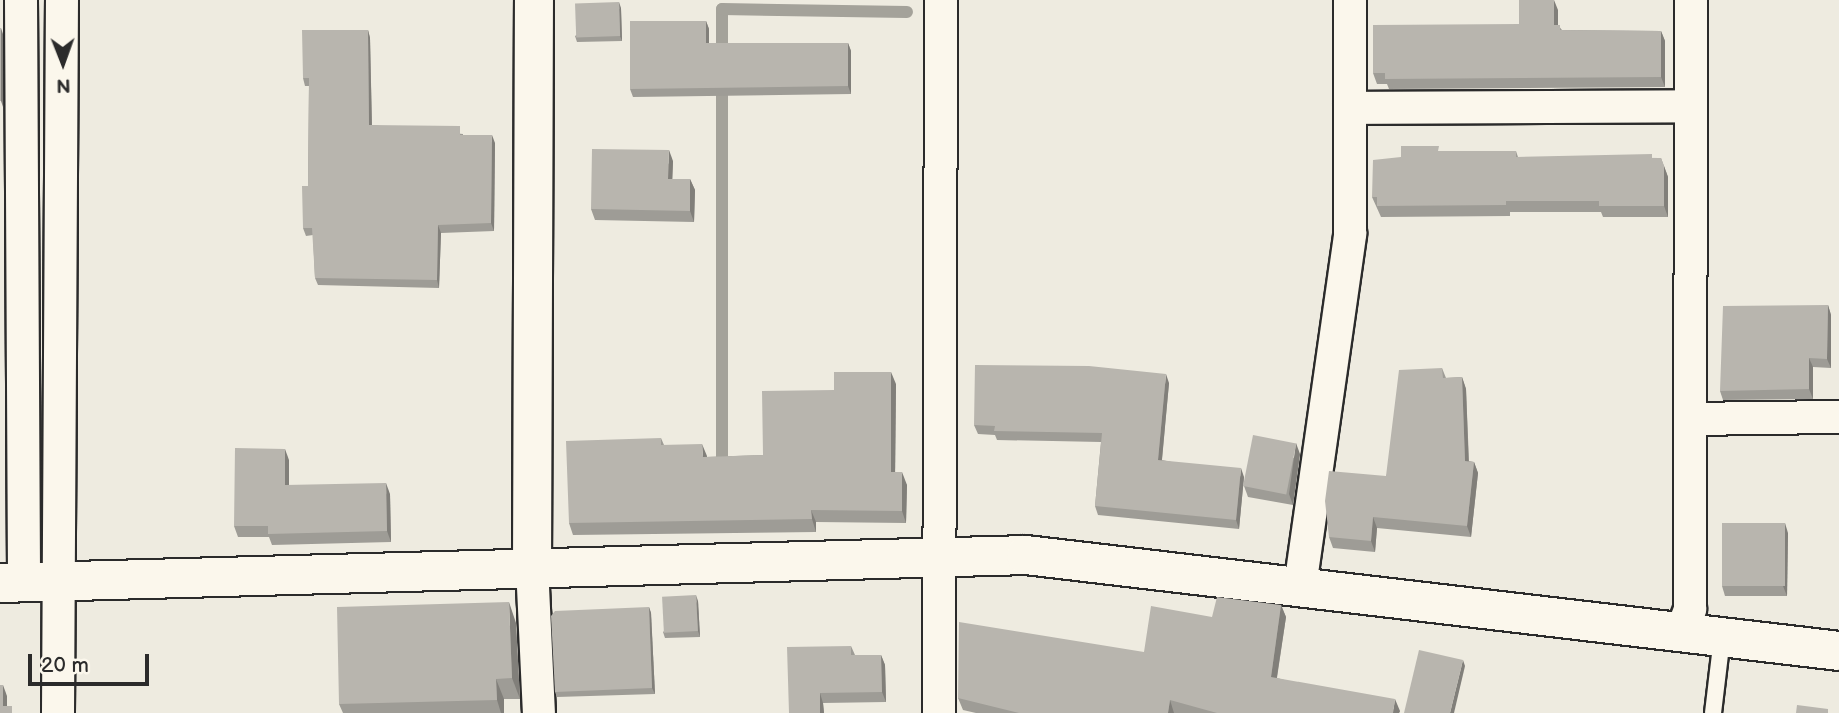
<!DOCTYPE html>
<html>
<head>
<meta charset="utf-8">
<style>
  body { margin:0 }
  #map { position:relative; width:1839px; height:713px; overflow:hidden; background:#eeebe0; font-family:"Balsamiq Sans",sans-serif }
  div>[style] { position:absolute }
  .stream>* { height:12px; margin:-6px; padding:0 6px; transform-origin:6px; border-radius:6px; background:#a4a29a }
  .roads { filter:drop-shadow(2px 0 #2b2b2b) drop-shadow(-2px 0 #2b2b2b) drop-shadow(0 2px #2b2b2b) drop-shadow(0 -2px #2b2b2b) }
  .lane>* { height:16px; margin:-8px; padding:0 8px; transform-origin:8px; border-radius:8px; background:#fbf7ec }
  .street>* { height:32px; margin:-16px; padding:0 16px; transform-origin:16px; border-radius:16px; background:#fbf7ec }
  .secondary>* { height:38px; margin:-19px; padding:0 19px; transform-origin:19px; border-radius:19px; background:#fbf7ec }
  .wall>* { inset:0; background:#9e9c96 }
  .shaded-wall>* { inset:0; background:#817f7a }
  .building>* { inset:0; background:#b8b5ae; transform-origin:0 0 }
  span { translate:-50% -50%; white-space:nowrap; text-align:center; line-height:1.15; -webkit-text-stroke:5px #fbf7ec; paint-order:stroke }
  .north { position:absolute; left:28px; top:28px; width:70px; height:70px; -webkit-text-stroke:5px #fbf7ec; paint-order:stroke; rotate:179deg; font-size:19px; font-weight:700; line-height:28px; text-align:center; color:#2b2b2b }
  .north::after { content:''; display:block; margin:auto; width:24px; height:32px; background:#2b2b2b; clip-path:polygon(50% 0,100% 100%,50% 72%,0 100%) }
  .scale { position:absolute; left:28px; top:654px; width:121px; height:32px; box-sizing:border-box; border:4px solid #2b2b2b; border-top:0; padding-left:9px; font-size:21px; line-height:24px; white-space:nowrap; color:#2b2b2b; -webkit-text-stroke:5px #fbf7ec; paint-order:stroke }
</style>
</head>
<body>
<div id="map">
  <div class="stream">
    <div style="left:722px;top:60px;width:51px;rotate:-90deg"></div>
    <div style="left:722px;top:9px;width:185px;rotate:0.9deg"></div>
    <div style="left:722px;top:473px;width:392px;rotate:-90deg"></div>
  </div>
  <div class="roads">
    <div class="lane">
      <div style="left:1713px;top:713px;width:76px;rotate:-83.2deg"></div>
    </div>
    <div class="street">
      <div style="left:21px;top:0;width:582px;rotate:89.7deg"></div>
      <div style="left:1350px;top:108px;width:341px;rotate:-0.3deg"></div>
      <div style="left:1690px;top:419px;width:149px;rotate:-0.8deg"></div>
      <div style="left:532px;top:566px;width:147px;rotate:87.3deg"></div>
      <div style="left:1300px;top:587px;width:357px;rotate:-81.9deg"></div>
      <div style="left:1350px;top:234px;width:234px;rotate:-90deg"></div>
      <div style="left:1681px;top:633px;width:26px;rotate:-69deg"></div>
      <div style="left:1690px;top:609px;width:609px;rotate:-89.91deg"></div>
      <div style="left:58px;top:713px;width:713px;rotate:-89.68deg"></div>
      <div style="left:939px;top:713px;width:713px;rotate:-89.84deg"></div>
    </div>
    <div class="secondary">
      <div style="left:532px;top:566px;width:566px;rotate:-89.8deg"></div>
      <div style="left:0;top:583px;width:1026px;rotate:-1.56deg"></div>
      <div style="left:1026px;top:555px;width:819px;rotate:6.73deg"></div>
    </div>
  </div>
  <div class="wall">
    <div style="clip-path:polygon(621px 8px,622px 41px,577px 42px,575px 36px)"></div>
    <div style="clip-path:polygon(1558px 10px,1558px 25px,1562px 30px,1661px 31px,1665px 41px,1665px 87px,1389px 89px,1387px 84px,1377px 84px,1373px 73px,1519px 24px)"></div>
    <div style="clip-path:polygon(706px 21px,709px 29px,709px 43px,848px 43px,851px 51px,851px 94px,633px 97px,630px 89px)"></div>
    <div style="clip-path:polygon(368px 30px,370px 38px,372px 125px,463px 134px,463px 135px,495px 143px,494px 231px,441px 233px,439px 288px,318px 285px,315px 278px,313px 235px,306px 236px,303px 228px,308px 186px,309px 86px,305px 86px,303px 78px)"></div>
    <div style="clip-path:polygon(1440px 151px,1516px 151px,1518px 157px,1661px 158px,1668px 177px,1668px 217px,1603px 217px,1601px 212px,1510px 212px,1510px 216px,1381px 217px,1372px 197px,1401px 157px)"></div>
    <div style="clip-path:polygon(673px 161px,672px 179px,690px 179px,695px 190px,694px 222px,595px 220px,591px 209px)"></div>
    <div style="clip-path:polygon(1828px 305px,1831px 315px,1831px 368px,1813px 367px,1813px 399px,1723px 400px,1720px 391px)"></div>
    <div style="clip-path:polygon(1442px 368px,1446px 378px,1462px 377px,1466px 389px,1469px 461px,1474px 462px,1478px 473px,1471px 537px,1377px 528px,1375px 552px,1333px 548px,1329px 537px,1386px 476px)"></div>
    <div style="clip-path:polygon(1169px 383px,1162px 460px,1244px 477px,1239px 529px,1098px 515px,1095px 506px,1101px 442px,997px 440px,995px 435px,978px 434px,974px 425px)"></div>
    <div style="clip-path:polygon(896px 384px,895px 472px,907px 485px,906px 523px,816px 522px,816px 532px,573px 535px,569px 523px,661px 438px,664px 445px,707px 457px,763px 455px,834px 390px)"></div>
    <div style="clip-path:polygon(1300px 454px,1293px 505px,1248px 497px,1244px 486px)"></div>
    <div style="clip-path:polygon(289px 460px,289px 485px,390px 494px,391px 542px,272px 545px,269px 537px,238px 537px,234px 526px)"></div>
    <div style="clip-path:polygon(1788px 533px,1787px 596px,1725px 596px,1722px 586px)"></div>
    <div style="clip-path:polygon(698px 601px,700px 637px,665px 638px,663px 632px)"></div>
    <div style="clip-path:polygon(1281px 605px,1286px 617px,1277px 678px,1400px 711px,1399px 713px,976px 713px,963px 710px,958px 698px,1144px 652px,1212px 617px)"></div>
    <div style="clip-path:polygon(649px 607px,651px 613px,655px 694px,557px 697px,555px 692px)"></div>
    <div style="clip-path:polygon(516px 623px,520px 699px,504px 699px,504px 713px,343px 713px,339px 704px)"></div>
    <div style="clip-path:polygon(851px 646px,855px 655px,881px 655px,885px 665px,886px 702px,823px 703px,824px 713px,789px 713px)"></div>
  </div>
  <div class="shaded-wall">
    <div style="clip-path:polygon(1554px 0,1558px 10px,1558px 36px,1554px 25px)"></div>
    <div style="clip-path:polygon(619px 2px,621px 8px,622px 41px,620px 36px)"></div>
    <div style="clip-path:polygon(706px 21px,709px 29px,709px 51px,706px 43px)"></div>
    <div style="clip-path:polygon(1px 28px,3px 34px,3px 107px,1px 101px)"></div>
    <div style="clip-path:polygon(368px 30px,370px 38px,372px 133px,369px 125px)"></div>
    <div style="clip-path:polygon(1661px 31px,1665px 41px,1665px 87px,1661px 77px)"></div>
    <div style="clip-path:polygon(848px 43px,851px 51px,851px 94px,848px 86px)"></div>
    <div style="clip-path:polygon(492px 135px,495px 143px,494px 231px,491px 223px)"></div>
    <div style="clip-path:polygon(669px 150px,673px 161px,672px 190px,668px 179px)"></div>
    <div style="clip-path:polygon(1664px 166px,1668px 177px,1668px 217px,1664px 206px)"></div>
    <div style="clip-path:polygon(690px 179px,695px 190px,694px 222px,690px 211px)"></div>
    <div style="clip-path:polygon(438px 225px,441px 233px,439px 288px,437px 280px)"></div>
    <div style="clip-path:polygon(1828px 305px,1831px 315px,1831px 368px,1827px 359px)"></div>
    <div style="clip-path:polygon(1809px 358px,1813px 367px,1813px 399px,1809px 389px)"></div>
    <div style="clip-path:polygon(891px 372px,896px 384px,895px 484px,891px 472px)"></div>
    <div style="clip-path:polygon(1166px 374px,1169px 383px,1161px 469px,1158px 460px)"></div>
    <div style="clip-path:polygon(1462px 377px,1466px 389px,1469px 472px,1465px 461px)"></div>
    <div style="clip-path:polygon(1296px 443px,1300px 454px,1293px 505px,1289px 494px)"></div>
    <div style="clip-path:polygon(702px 444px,707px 456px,707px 469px,703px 457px)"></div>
    <div style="clip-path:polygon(285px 449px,289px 460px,289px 496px,285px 485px)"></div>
    <div style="clip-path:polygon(1474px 462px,1478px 473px,1471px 537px,1467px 526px)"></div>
    <div style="clip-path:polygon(1241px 468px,1244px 477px,1239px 529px,1236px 520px)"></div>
    <div style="clip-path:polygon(902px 472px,907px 485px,906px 523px,902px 511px)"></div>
    <div style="clip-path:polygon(386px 483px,390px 494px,391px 542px,387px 531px)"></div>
    <div style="clip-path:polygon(811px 510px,816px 522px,816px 532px,812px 519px)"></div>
    <div style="clip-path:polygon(1373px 517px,1377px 528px,1375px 552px,1371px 541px)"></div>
    <div style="clip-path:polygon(1785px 523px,1788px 533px,1787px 596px,1783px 586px)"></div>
    <div style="clip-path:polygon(696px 595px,698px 601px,700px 637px,698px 631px)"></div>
    <div style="clip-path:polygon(509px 602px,516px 623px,520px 699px,512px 678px)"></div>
    <div style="clip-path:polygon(1281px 605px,1286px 617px,1275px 689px,1271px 677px)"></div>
    <div style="clip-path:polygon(649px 607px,651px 613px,655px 694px,652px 688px)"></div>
    <div style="clip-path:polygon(881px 655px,885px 665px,886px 702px,882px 692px)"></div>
    <div style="clip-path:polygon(1463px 660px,1465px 666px,1454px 713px,1450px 713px)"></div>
    <div style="clip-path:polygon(496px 679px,504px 699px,504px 713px,501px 713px,497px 700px)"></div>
    <div style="clip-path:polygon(3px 685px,7px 696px,7px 713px,3px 706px)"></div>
    <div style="clip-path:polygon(820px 693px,823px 703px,824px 713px,820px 713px)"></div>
    <div style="clip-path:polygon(1395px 699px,1400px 711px,1399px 713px,1393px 713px)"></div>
    <div style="clip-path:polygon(1170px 700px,1174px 713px,1168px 713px)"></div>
  </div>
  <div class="building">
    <div style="clip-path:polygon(1519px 0,1554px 0,1554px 25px,1560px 25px,1560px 30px,1661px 31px,1661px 77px,1385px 79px,1385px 73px,1373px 73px,1373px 25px,1519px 24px)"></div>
    <div style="left:619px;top:2px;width:34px;height:44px;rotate:88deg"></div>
    <div style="clip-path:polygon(630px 21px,706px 21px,706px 43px,848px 43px,848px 86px,630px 89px)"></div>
    <div style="left:0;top:28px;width:1px;height:73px"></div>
    <div style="clip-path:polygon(302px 30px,368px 30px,369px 125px,460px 126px,460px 135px,492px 135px,491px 223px,438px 225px,437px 280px,315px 278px,312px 228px,303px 228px,302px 186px,308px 186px,309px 78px,303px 78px)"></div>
    <div style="clip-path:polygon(1401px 146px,1439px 146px,1438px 151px,1516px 151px,1516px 157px,1652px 154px,1652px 158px,1661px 158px,1664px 166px,1664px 206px,1599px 206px,1599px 201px,1506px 201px,1506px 205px,1377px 206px,1377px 197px,1372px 197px,1373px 160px,1401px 157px)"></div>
    <div style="clip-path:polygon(592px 149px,669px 150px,668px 179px,690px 179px,690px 211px,591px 209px)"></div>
    <div style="clip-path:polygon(1828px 305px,1827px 359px,1809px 358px,1809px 389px,1720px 391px,1723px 306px)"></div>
    <div style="clip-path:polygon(975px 365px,1089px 366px,1166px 374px,1158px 460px,1241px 468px,1236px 520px,1095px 506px,1102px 433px,994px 431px,995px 426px,974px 425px)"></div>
    <div style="clip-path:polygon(1442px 368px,1443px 378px,1462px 377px,1465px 461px,1474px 462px,1467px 526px,1373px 517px,1371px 541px,1329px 537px,1325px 501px,1329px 471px,1386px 476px,1399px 370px)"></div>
    <div style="clip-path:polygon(834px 372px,891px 372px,891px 472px,902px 472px,902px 511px,811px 510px,812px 519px,569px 523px,566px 441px,661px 438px,661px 445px,702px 444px,703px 457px,763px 455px,762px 391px,834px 390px)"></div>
    <div style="left:1253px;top:435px;width:44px;height:52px;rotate:11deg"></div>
    <div style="clip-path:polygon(235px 448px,285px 449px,285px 485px,386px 483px,387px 531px,268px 534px,268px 526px,234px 526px)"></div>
    <div style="left:1722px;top:523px;width:63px;height:63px"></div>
    <div style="left:696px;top:595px;width:36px;height:34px;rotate:87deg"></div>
    <div style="clip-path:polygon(1217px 597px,1281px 605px,1271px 677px,1395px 699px,1393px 713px,1217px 713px,1170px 700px,1168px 713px,1019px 713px,958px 698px,959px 622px,1144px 652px,1151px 606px,1212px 617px)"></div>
    <div style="clip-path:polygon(509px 602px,512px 678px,496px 679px,497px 700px,339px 704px,337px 607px)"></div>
    <div style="clip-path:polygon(649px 607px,652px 688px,555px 692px,551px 616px,555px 611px)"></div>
    <div style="clip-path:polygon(851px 646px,851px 655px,881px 655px,882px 692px,820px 693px,820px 713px,789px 713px,787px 647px)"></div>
    <div style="clip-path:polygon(1419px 650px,1463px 660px,1450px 713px,1404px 713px)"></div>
    <div style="clip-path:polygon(0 685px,3px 685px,3px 706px,12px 706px,12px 713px,0 713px)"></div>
    <div style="clip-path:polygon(1797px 705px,1828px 709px,1828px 713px,1796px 713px)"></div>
  </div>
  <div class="north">N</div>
  <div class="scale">20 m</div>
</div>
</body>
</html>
